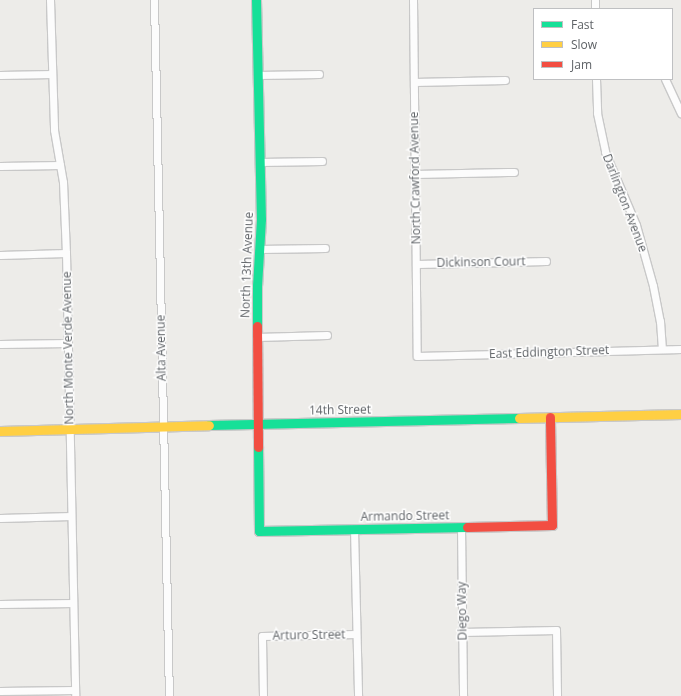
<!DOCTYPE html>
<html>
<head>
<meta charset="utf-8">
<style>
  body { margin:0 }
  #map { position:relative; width:681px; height:696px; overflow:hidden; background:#edece9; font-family:"Open Sans",sans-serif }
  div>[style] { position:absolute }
  .roads { filter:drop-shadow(1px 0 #c8c8c8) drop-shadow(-1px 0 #c8c8c8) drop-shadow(0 1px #c8c8c8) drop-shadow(0 -1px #c8c8c8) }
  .street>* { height:7px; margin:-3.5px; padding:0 3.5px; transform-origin:3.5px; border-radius:3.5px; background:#fcfcfc }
  .fast>* { height:9px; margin:-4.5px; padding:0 4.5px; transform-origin:4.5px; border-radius:4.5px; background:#16e098 }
  .slow>* { height:9px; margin:-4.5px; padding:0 4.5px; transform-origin:4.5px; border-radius:4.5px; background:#ffcf43 }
  .jam>* { height:9px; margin:-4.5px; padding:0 4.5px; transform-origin:4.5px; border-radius:4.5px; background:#f24e42 }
  span { translate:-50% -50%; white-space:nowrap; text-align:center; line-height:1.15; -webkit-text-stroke:3px #fff; paint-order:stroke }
  .street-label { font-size:12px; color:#5e6266 }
  .legend { position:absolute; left:533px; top:8px; width:140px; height:72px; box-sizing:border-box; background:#fff; border:1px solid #bfc0c2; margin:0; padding:5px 7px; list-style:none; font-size:12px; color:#5e6266 }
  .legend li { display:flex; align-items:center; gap:8px; height:20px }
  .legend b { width:20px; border:1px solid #bfc0c2 }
</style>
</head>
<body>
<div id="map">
  <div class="roads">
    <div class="street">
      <div style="left:50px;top:0;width:130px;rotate:88.2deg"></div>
      <div style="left:54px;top:130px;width:53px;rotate:80.2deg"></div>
      <div style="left:63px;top:182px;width:71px;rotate:87.6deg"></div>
      <div style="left:66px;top:253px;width:443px;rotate:88.8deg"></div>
      <div style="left:154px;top:0;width:696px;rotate:88.77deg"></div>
      <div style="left:413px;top:0;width:356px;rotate:89.4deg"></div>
      <div style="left:417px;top:356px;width:264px;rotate:-1.5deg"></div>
      <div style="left:595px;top:0;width:9px;rotate:90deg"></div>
      <div style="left:0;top:75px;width:52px;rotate:-1.1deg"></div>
      <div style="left:258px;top:75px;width:61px;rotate:-0.9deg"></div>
      <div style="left:596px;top:79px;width:34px;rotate:88deg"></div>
      <div style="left:597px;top:113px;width:40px;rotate:78deg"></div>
      <div style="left:605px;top:152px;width:79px;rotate:67deg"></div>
      <div style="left:636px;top:225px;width:63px;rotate:74.4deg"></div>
      <div style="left:653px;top:286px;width:36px;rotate:79deg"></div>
      <div style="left:660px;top:321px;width:28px;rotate:86deg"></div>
      <div style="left:665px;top:79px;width:38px;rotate:65deg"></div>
      <div style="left:414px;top:82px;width:91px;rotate:-1.3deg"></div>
      <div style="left:260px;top:162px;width:62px;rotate:-0.9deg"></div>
      <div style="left:0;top:166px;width:60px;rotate:-1deg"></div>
      <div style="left:415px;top:174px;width:99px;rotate:-1.2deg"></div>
      <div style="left:259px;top:249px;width:66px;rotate:-0.9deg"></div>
      <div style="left:0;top:255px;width:66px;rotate:-1.7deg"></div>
      <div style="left:417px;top:264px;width:129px;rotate:-1.3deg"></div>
      <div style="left:257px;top:337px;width:70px;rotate:-1.6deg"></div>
      <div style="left:0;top:344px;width:68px;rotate:-0.8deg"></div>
      <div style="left:0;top:518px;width:71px;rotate:-1.6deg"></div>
      <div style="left:461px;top:527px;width:169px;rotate:89.3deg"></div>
      <div style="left:354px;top:529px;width:167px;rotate:88.6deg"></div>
      <div style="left:0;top:604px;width:73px;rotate:-0.8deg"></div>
      <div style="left:462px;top:632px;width:94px;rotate:-1.2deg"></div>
      <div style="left:556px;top:630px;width:66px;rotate:89.1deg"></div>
      <div style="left:0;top:691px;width:75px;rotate:-0.8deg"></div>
      <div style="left:263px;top:696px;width:60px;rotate:-91deg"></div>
      <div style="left:262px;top:636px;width:94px;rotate:-1.2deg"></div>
    </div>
    <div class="fast">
      <div style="left:256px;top:0;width:219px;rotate:88.7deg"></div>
      <div style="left:261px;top:219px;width:67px;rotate:93.4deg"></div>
      <div style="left:257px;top:286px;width:40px;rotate:90deg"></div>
      <div style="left:209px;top:425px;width:310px;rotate:-1.3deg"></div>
      <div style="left:258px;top:447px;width:84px;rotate:89.3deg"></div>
      <div style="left:259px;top:531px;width:208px;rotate:-1.1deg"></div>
    </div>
    <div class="slow">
      <div style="left:519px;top:418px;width:162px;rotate:-1.4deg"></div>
      <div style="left:0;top:431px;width:209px;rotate:-1.6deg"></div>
    </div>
    <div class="jam">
      <div style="left:257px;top:326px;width:121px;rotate:89.5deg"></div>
      <div style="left:467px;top:527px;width:85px;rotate:-1.3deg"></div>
      <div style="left:552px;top:525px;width:108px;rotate:-91.1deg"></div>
    </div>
  </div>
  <div class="street-label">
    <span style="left:415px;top:178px;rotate:-91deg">North Crawford Avenue</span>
    <span style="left:625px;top:203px;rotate:69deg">Darlington Avenue</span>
    <span style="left:481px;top:262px;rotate:-1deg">Dickinson Court</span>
    <span style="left:247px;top:265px;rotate:-88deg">North 13th Avenue</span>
    <span style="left:68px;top:348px;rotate:-91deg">North Monte Verde Avenue</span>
    <span style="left:161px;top:348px;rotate:-91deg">Alta Avenue</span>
    <span style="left:549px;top:352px;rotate:-2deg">East Eddington Street</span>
    <span style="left:340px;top:410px;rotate:-1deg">14th Street</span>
    <span style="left:405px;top:516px;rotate:-1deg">Armando Street</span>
    <span style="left:462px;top:611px;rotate:-91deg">Diego Way</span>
    <span style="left:309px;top:635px;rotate:-1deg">Arturo Street</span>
  </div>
  <ul class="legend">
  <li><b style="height:5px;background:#16e098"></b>Fast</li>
  <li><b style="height:5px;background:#ffcf43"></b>Slow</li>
  <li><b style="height:5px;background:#f24e42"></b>Jam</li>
  </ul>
</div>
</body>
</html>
